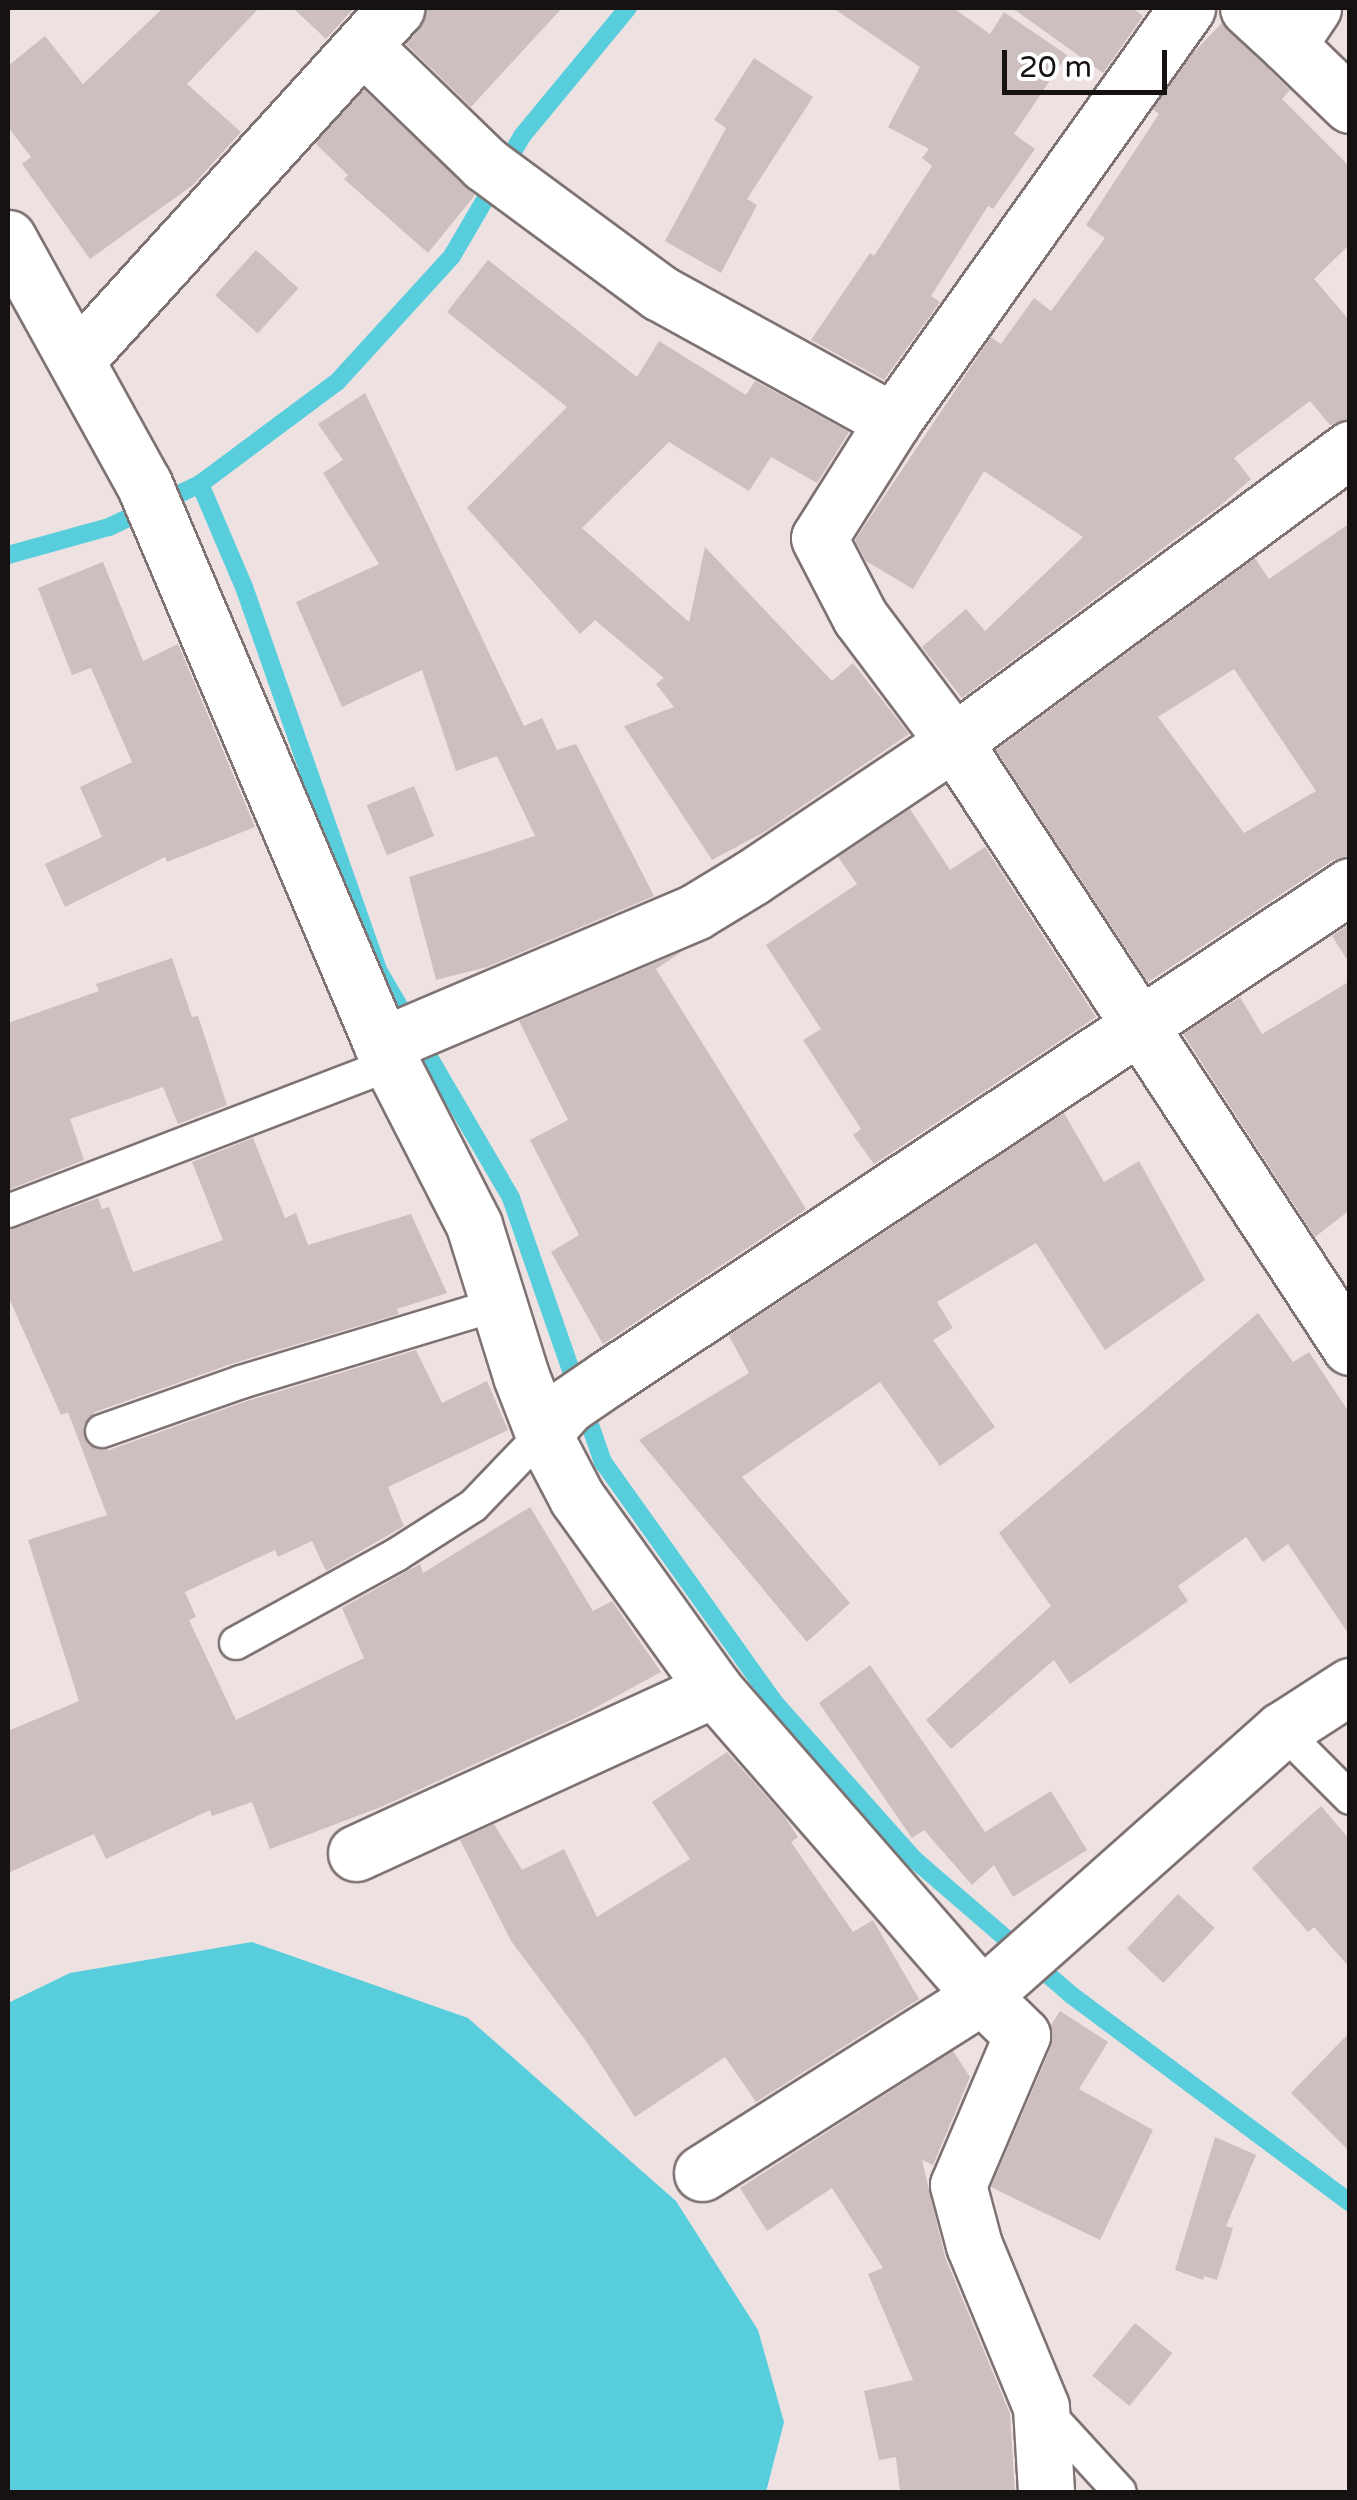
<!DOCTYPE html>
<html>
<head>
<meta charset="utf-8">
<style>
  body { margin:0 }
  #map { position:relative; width:1357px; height:2500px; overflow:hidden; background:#eee1e1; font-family:"Varela Round",sans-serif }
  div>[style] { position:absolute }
  .water>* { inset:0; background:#58cedd }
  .stream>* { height:18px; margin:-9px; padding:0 9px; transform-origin:9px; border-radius:9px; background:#58cedd }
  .building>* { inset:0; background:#cdbfbf; transform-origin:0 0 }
  .roads { filter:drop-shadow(2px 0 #7e7272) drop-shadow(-2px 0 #7e7272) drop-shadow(0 2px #7e7272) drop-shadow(0 -2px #7e7272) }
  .service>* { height:32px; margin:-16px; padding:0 16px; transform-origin:16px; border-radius:16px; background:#fff }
  .minor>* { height:55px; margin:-27.5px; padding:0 27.5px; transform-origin:27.5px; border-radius:27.5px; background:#fff }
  span { translate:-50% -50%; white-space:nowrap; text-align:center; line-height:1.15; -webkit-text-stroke:10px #fff; paint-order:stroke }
  .frame { position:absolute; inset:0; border:10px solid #171212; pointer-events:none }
  .scale { position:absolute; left:1002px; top:50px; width:165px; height:45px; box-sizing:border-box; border:5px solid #171212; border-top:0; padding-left:12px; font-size:30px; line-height:35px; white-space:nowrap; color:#171212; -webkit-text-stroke:8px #fff; paint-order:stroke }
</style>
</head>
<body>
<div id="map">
  <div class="water">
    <div style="clip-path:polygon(252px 1942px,468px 2018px,676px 2201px,758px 2330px,784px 2422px,766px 2492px,8px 2492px,8px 2003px,70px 1973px)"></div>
  </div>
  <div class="stream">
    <div style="left:200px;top:484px;width:112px;rotate:66.9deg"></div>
    <div style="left:244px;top:587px;width:406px;rotate:70.7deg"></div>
    <div style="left:378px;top:970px;width:264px;rotate:59.7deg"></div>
    <div style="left:511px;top:1198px;width:280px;rotate:70.8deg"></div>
    <div style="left:603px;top:1462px;width:295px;rotate:54.5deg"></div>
    <div style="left:774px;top:1702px;width:212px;rotate:48.3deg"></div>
    <div style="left:915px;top:1860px;width:205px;rotate:40.8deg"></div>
    <div style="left:1070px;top:1994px;width:349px;rotate:36.7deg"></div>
    <div style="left:8px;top:555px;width:105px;rotate:-15.5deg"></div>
    <div style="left:109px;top:527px;width:101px;rotate:-25.3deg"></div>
    <div style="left:200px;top:484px;width:172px;rotate:-36.7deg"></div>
    <div style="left:338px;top:381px;width:169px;rotate:-47.6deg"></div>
    <div style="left:452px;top:256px;width:139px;rotate:-59.7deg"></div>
    <div style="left:522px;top:136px;width:166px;rotate:-50.4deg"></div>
  </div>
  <div class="building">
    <div style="clip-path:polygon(163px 8px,259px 8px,187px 84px,241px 132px,193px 185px,90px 259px,22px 164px,31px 157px,8px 127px,8px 66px,45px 36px,83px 84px)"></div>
    <div style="clip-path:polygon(293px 8px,354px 8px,326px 39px)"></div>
    <div style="clip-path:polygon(426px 8px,562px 8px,471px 107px,406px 44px,420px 28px)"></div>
    <div style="clip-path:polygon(833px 8px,953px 8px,990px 34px,1004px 12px,1067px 55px,1014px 134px,1035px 149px,993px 209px,988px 206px,931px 296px,940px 302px,884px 380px,811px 340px,870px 253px,874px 256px,932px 166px,922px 158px,929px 149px,888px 127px,920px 67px)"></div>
    <div style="clip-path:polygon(1012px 8px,1132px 8px,1143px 16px,1103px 73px)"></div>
    <div style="clip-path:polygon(1222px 23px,1290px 90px,1282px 99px,1350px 167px,1350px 244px,1314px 279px,1350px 321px,1350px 418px,1330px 425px,1310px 401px,1234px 458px,1251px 479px,1221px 505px,962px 698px,922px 647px,966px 609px,985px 631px,1083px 537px,984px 471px,913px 589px,866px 561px,855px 540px,991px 337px,1001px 344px,1034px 298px,1051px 311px,1105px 238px,1086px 225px,1159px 114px,1153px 109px,1194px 52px)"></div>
    <div style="clip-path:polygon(754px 58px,813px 97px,747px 199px,757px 205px,721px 273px,665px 241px,726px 128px,714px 120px)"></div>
    <div style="clip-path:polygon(364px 90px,475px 195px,428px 253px,344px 179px,348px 175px,315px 143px)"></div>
    <div style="left:256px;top:250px;width:57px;height:61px;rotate:42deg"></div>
    <div style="clip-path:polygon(488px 260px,637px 377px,659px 341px,746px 395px,755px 381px,849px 432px,817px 483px,771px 457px,749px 491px,669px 442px,582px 528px,689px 622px,705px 547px,832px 681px,853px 663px,909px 734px,764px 832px,712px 860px,624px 726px,674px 707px,656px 684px,664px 678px,595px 620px,580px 634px,467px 508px,567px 407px,447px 312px)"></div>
    <div style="clip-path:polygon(365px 393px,524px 726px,542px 718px,557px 750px,576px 744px,654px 896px,487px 967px,436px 980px,409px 877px,535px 836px,497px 756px,456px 771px,422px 670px,342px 707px,296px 602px,379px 564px,323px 473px,343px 460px,318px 424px)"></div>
    <div style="clip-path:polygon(evenodd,1350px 523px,1350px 855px,1333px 860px,1148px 982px,996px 750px,1255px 558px,1269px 579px,1350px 523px,1234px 669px,1316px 791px,1244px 833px,1158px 717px,1234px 669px)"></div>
    <div style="clip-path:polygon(103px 562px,143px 661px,178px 644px,255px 827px,167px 862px,165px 857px,65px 907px,45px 864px,102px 837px,80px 787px,132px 762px,91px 668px,72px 675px,38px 588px)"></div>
    <div style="left:414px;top:786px;width:54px;height:51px;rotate:68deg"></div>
    <div style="clip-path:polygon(910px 809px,950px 870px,985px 847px,1096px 1017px,874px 1164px,853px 1135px,861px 1129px,803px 1040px,821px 1029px,766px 945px,857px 884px,838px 857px)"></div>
    <div style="clip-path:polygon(1350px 924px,1350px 964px,1332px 936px)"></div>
    <div style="clip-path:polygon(683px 951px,656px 969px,806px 1209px,603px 1344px,551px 1252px,579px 1235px,530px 1140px,568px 1120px,519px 1021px)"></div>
    <div style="clip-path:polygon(172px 958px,192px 1017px,198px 1016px,227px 1105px,178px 1124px,163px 1087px,70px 1119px,84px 1160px,8px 1190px,8px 1023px,99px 991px,96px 984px)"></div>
    <div style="clip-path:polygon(1350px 981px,1350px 1210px,1315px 1237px,1183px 1034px,1240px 997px,1262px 1034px)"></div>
    <div style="clip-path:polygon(1064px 1113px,1104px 1182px,1139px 1161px,1205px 1280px,1105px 1350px,1036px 1243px,937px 1302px,953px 1328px,933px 1340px,995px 1427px,940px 1466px,880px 1382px,742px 1477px,850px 1603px,807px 1642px,639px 1440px,749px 1373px,729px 1336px,734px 1332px)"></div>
    <div style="clip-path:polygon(253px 1138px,285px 1218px,296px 1213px,308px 1245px,411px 1214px,447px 1293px,397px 1309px,399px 1314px,234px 1363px,95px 1412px,83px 1426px,88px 1445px,109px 1450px,247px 1401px,416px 1350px,442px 1403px,487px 1381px,508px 1430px,388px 1487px,404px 1526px,326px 1571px,312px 1541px,278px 1557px,275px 1550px,185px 1592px,196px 1617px,189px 1620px,236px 1720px,364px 1658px,342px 1608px,420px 1564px,423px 1573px,530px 1507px,593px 1611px,612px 1601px,661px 1672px,582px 1715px,381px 1807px,270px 1849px,252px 1802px,212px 1816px,210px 1810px,106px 1859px,94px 1834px,8px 1873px,8px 1731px,79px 1701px,28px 1540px,107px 1515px,68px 1412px,61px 1415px,8px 1296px,8px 1231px,98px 1198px,102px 1209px,109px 1207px,133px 1272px,223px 1240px,192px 1162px)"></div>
    <div style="clip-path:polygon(1258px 1313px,1293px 1362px,1309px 1352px,1350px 1414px,1350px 1636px,1288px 1544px,1263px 1562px,1246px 1537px,1178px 1586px,1188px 1601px,1070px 1684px,1054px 1660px,951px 1749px,926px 1720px,1051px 1606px,999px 1533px)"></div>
    <div style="clip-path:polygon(870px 1665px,985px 1832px,1051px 1791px,1087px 1850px,1013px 1897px,994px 1865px,972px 1885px,924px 1830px,912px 1838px,819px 1703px)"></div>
    <div style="clip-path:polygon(727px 1752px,784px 1816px,798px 1837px,791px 1842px,853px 1932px,873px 1920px,919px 1999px,756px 2102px,725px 2057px,635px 2117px,586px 2041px,511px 1941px,460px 1840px,494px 1824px,522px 1870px,564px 1849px,597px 1917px,690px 1859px,652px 1802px)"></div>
    <div style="clip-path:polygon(1321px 1806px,1350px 1840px,1350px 1968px,1314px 1927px,1308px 1932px,1252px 1868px)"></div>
    <div style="left:1178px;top:1894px;width:50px;height:75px;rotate:43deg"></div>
    <div style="clip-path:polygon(1060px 2011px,1108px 2042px,1079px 2089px,1153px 2130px,1100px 2240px,991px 2187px,1051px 2047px,1051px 2025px)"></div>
    <div style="clip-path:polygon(1350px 2032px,1350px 2152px,1291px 2093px)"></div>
    <div style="clip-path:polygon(953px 2051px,970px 2077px,933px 2165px,922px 2160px,945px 2257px,1010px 2414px,1015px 2492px,900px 2492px,896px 2457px,879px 2460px,864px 2391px,913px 2380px,868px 2274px,883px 2268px,832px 2188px,767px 2231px,740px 2188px)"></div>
    <div style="clip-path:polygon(1215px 2137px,1256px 2155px,1226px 2226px,1233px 2228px,1217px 2280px,1204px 2276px,1203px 2280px,1175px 2270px)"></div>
    <div style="left:1135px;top:2323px;width:48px;height:68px;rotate:39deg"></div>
  </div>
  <div class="roads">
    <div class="service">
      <div style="left:8px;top:1211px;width:409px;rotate:-21deg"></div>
      <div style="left:102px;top:1431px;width:147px;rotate:-19.4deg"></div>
      <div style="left:241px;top:1382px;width:270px;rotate:-16.8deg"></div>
      <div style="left:236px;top:1643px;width:183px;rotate:-28.8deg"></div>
      <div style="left:396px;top:1555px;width:91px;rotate:-32.5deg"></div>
      <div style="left:473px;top:1506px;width:101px;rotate:-46.2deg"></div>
      <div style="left:1282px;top:1730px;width:96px;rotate:45deg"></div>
      <div style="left:1042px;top:2407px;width:115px;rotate:47.5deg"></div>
    </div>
    <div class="minor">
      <div style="left:1187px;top:8px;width:507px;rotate:125.45deg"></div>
      <div style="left:893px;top:421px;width:138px;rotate:122.3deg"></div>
      <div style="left:819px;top:538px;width:89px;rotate:62.6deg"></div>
      <div style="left:860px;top:617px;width:156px;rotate:53.1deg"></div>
      <div style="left:954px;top:742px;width:723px;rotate:56.79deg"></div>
      <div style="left:1248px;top:8px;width:54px;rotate:42.8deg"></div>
      <div style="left:1288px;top:45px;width:45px;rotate:-56deg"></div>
      <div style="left:1288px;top:45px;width:86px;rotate:44.1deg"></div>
      <div style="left:363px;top:46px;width:170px;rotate:44deg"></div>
      <div style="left:485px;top:164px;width:217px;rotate:36.4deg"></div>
      <div style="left:660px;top:293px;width:266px;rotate:28.8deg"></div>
      <div style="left:8px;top:238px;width:281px;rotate:61.1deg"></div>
      <div style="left:144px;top:484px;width:609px;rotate:67.01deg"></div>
      <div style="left:382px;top:1045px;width:202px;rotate:62.9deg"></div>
      <div style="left:474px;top:1225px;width:158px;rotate:72.7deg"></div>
      <div style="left:521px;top:1376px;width:61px;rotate:68.9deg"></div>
      <div style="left:543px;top:1433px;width:73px;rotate:62.4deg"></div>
      <div style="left:577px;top:1498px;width:235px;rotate:54.3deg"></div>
      <div style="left:714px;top:1689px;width:408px;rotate:48.9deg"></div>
      <div style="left:982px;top:1996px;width:56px;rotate:44.3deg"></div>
      <div style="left:1022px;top:2035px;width:163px;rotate:113.1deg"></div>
      <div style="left:958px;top:2185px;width:62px;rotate:75.1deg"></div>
      <div style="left:974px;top:2245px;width:175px;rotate:67.5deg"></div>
      <div style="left:1041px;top:2407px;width:85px;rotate:86.6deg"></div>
      <div style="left:78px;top:358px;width:473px;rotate:-47.7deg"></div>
      <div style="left:382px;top:1045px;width:340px;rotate:-23deg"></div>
      <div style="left:695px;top:912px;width:66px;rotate:-31.3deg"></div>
      <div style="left:751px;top:878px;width:244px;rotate:-33.8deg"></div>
      <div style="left:954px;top:742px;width:493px;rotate:-36.5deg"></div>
      <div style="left:543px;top:1433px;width:36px;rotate:-48deg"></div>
      <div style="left:567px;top:1406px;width:50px;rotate:-34.3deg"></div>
      <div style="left:608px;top:1378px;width:890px;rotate:-33.55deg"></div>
      <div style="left:356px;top:1853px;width:394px;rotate:-24.6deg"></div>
      <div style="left:702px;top:2173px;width:331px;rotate:-32.3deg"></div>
      <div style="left:982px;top:1996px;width:401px;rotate:-41.6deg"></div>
      <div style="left:1282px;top:1730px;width:81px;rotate:-32.9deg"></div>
    </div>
  </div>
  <div class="frame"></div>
  <div class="scale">20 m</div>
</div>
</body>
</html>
